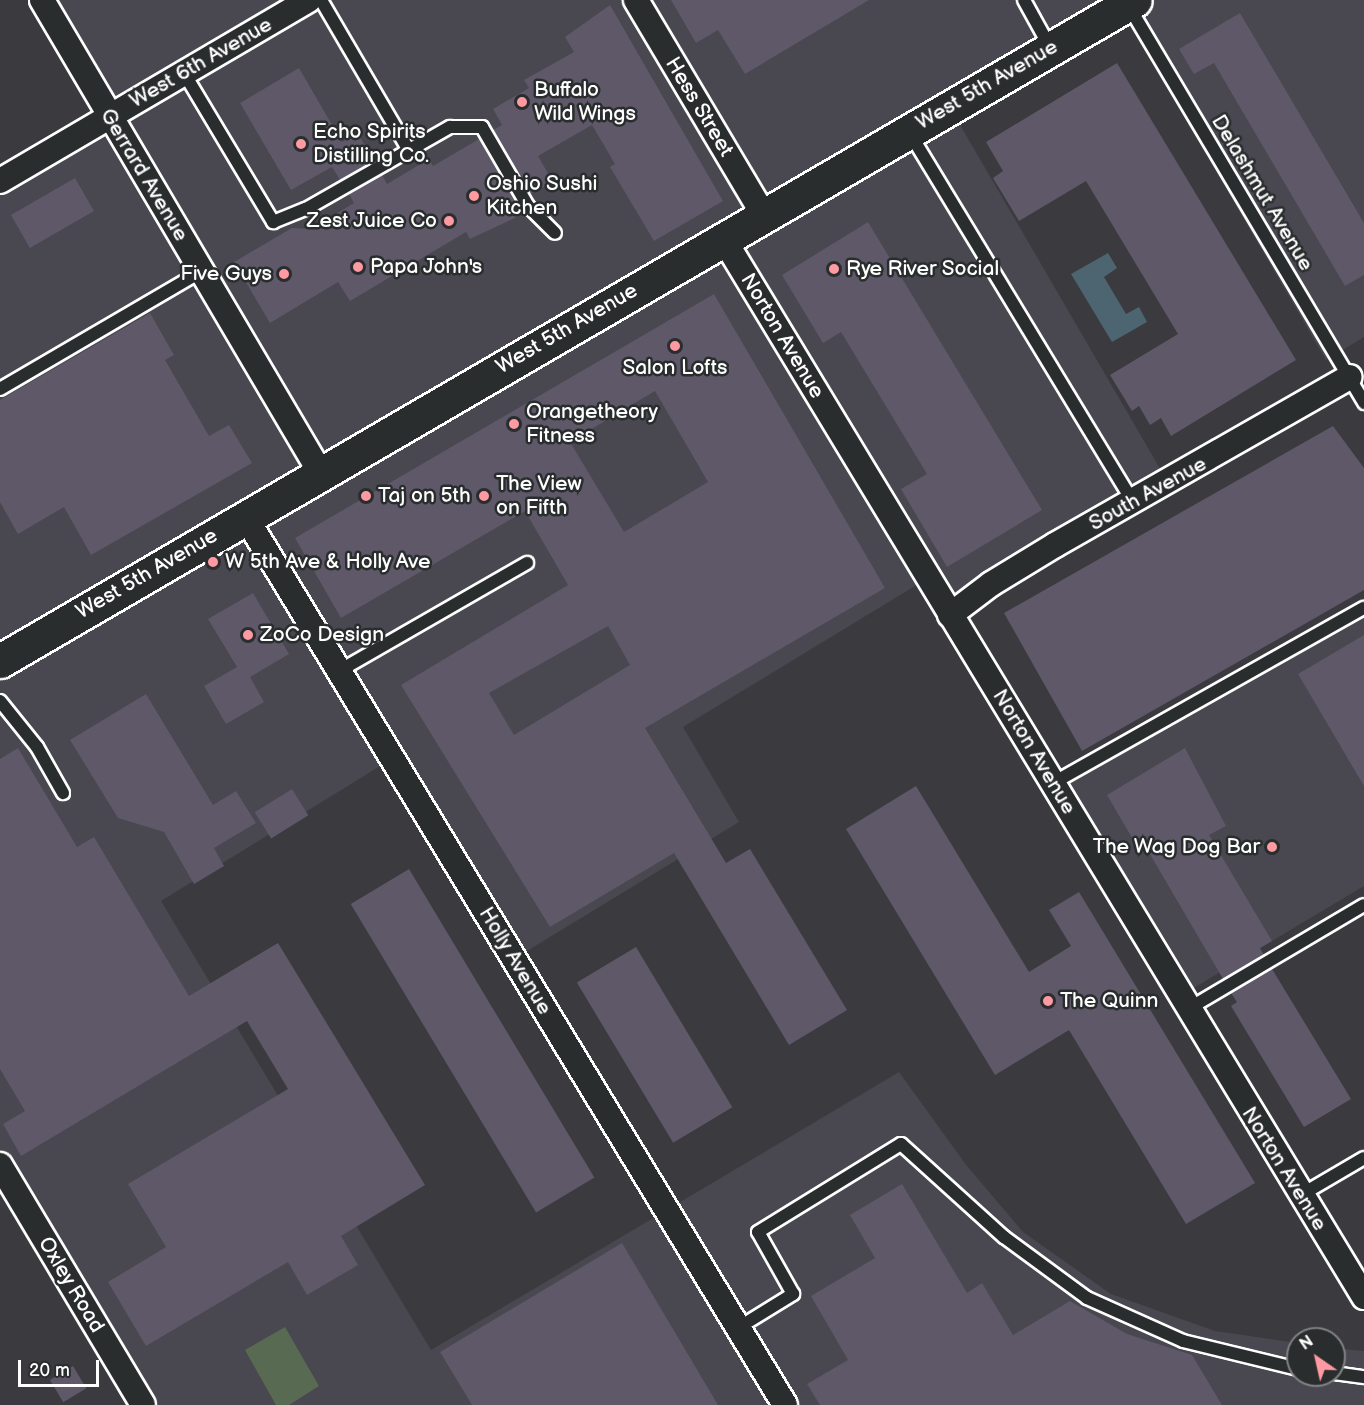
<!DOCTYPE html>
<html>
<head>
<meta charset="utf-8">
<style>
  body { margin:0 }
  #map { position:relative; width:1364px; height:1405px; overflow:hidden; background:#3a3a3f; font-family:"Balsamiq Sans",sans-serif }
  div>[style] { position:absolute }
  .built>* { inset:0; background:#49474f }
  .green>* { inset:0; background:#596a53 }
  .water>* { inset:0; background:#4d6471 }
  .building>* { inset:0; background:#5e5868; transform-origin:0 0 }
  .roads { filter:drop-shadow(2px 0 #fff) drop-shadow(-2px 0 #fff) drop-shadow(0 2px #fff) drop-shadow(0 -2px #fff) }
  .lane>* { height:12px; margin:-6px; padding:0 6px; transform-origin:6px; border-radius:6px; background:#2a2d2e }
  .street>* { height:24px; margin:-12px; padding:0 12px; transform-origin:12px; border-radius:12px; background:#2a2d2e }
  .secondary>* { height:33px; margin:-16.5px; padding:0 16.5px; transform-origin:16.5px; border-radius:16.5px; background:#2a2d2e }
  .dots>* { width:16px; height:16px; translate:-50% -50%; box-sizing:border-box; border:3px solid #2a2d2e; border-radius:50% }
  span { translate:-50% -50%; white-space:nowrap; text-align:center; line-height:1.15; -webkit-text-stroke:5px #2a2d2e; paint-order:stroke }
  .street-label { font-size:21px; color:#fff }
  .poi-label { font-size:21px; color:#fff }
  .left { translate:0 -50%; text-align:left }
  .right { translate:-100% -50%; text-align:right }
  .north { position:absolute; left:1286px; top:1327px; width:60px; height:60px; box-sizing:border-box; background:#2a2d2e; border:2px solid #7f8182; border-radius:50%; rotate:326deg; font-size:16px; font-weight:700; line-height:24px; text-align:center; color:#fff }
  .north::after { content:''; display:block; margin:auto; width:21px; height:27px; background:#ff9aa2; clip-path:polygon(50% 0,100% 100%,50% 72%,0 100%) }
  .scale { position:absolute; left:18px; top:1360px; width:81px; height:27px; box-sizing:border-box; border:3px solid #fff; border-top:0; padding-left:8px; font-size:18px; line-height:21px; white-space:nowrap; color:#fff; -webkit-text-stroke:4px #2a2d2e; paint-order:stroke }
</style>
</head>
<body>
<div id="map">
  <div class="built">
    <div style="clip-path:polygon(41px 0,1364px 0,1364px 337px,1326px 360px,1128px 20px,959px 123px,1162px 472px,955px 596px,938px 572px,683px 727px,739px 822px,522px 954px,398px 755px,161px 901px,431px 1350px,899px 1072px,967px 1166px,1023px 1232px,1111px 1294px,1215px 1331px,1298px 1343px,1298px 1375px,1334px 1375px,1334px 1348px,1364px 1351px,1364px 1405px,143px 1405px,0 1166px,0 177px,107px 114px)"></div>
    <div style="clip-path:polygon(1364px 598px,1364px 886px,1192px 989px,1057px 771px)"></div>
  </div>
  <div class="green">
    <div style="clip-path:polygon(285px 1327px,319px 1386px,289px 1405px,276px 1405px,245px 1350px)"></div>
  </div>
  <div class="water">
    <div style="clip-path:polygon(1108px 253px,1117px 268px,1104px 277px,1126px 314px,1139px 307px,1147px 322px,1112px 342px,1071px 274px)"></div>
  </div>
  <div class="building">
    <div style="clip-path:polygon(671px 0,869px 0,745px 74px,718px 30px,696px 43px)"></div>
    <div style="clip-path:polygon(610px 5px,723px 201px,654px 241px,610px 167px,615px 164px,592px 125px,538px 156px,553px 182px,530px 194px,493px 130px,502px 125px,493px 109px,529px 88px,524px 80px,574px 52px,565px 37px)"></div>
    <div style="clip-path:polygon(1240px 13px,1364px 223px,1364px 275px,1345px 286px,1214px 63px,1194px 74px,1179px 49px)"></div>
    <div style="clip-path:polygon(1117px 63px,1296px 360px,1171px 436px,1161px 418px,1150px 425px,1139px 406px,1132px 411px,1110px 375px,1178px 334px,1086px 181px,1019px 221px,993px 178px,1003px 171px,986px 142px)"></div>
    <div style="clip-path:polygon(299px 68px,342px 142px,357px 132px,374px 161px,340px 180px,332px 167px,291px 190px,240px 103px)"></div>
    <div style="clip-path:polygon(479px 139px,516px 202px,512px 204px,519px 216px,470px 239px,466px 232px,350px 301px,338px 282px,270px 323px,234px 262px,292px 228px,311px 229px,354px 203px,349px 194px,382px 175px,387px 184px,429px 159px,433px 166px)"></div>
    <div style="left:75px;top:178px;width:38px;height:74px;rotate:60deg"></div>
    <div style="clip-path:polygon(868px 222px,1042px 510px,947px 567px,901px 489px,927px 474px,841px 332px,823px 343px,782px 275px)"></div>
    <div style="clip-path:polygon(evenodd,714px 294px,885px 588px,645px 728px,726px 863px,750px 849px,847px 1010px,789px 1045px,674px 853px,550px 927px,401px 685px,568px 585px,525px 511px,341px 618px,295px 538px,714px 294px,655px 391px,708px 482px,624px 532px,570px 442px,655px 391px,714px 294px,608px 626px,630px 665px,514px 735px,489px 693px,608px 626px)"></div>
    <div style="clip-path:polygon(150px 313px,174px 355px,165px 360px,209px 436px,229px 425px,252px 463px,91px 555px,64px 507px,18px 534px,0 502px,0 400px)"></div>
    <div style="clip-path:polygon(1333px 426px,1364px 468px,1364px 590px,1082px 751px,1004px 613px)"></div>
    <div style="clip-path:polygon(253px 593px,289px 654px,250px 677px,264px 702px,226px 724px,204px 686px,237px 667px,208px 619px)"></div>
    <div style="clip-path:polygon(1364px 635px,1364px 786px,1298px 674px)"></div>
    <div style="clip-path:polygon(146px 694px,213px 805px,236px 791px,256px 823px,214px 848px,224px 866px,194px 884px,164px 832px,118px 818px,70px 740px)"></div>
    <div style="clip-path:polygon(18px 748px,77px 847px,94px 837px,189px 996px,278px 943px,425px 1185px,341px 1236px,358px 1265px,307px 1295px,288px 1262px,146px 1346px,108px 1282px,166px 1247px,128px 1184px,288px 1089px,247px 1021px,21px 1156px,3px 1124px,25px 1111px,0 1069px,0 759px)"></div>
    <div style="clip-path:polygon(1185px 748px,1226px 826px,1209px 835px,1272px 941px,1260px 948px,1264px 955px,1223px 979px,1144px 844px,1138px 848px,1107px 795px)"></div>
    <div style="clip-path:polygon(916px 786px,1029px 972px,1071px 946px,1049px 910px,1079px 892px,1255px 1183px,1186px 1224px,1069px 1030px,995px 1075px,846px 829px)"></div>
    <div style="left:292px;top:789px;width:31px;height:44px;rotate:58deg"></div>
    <div style="left:409px;top:869px;width:360px;height:68px;rotate:59deg"></div>
    <div style="left:636px;top:947px;width:187px;height:69px;rotate:59deg"></div>
    <div style="clip-path:polygon(1272px 969px,1351px 1099px,1304px 1127px,1231px 1006px,1237px 1002px,1231px 993px)"></div>
    <div style="clip-path:polygon(902px 1184px,967px 1293px,982px 1283px,1013px 1335px,1070px 1301px,1127px 1334px,1192px 1355px,1222px 1405px,820px 1405px,807px 1384px,848px 1360px,811px 1296px,875px 1258px,850px 1215px)"></div>
    <div style="clip-path:polygon(622px 1243px,718px 1405px,472px 1405px,440px 1352px)"></div>
    <div style="left:73px;top:1366px;width:26px;height:27px;rotate:59deg"></div>
  </div>
  <div class="roads">
    <div class="lane">
      <div style="left:321px;top:0;width:173px;rotate:59.7deg"></div>
      <div style="left:1024px;top:0;width:56px;rotate:61.1deg"></div>
      <div style="left:1128px;top:5px;width:463px;rotate:59.3deg"></div>
      <div style="left:184px;top:73px;width:174px;rotate:59.1deg"></div>
      <div style="left:273px;top:222px;width:35px;rotate:-22deg"></div>
      <div style="left:306px;top:209px;width:166px;rotate:-29.7deg"></div>
      <div style="left:450px;top:127px;width:32px"></div>
      <div style="left:482px;top:127px;width:91px;rotate:59.8deg"></div>
      <div style="left:528px;top:206px;width:38px;rotate:45deg"></div>
      <div style="left:909px;top:132px;width:433px;rotate:58.8deg"></div>
      <div style="left:0;top:389px;width:234px;rotate:-30.3deg"></div>
      <div style="left:339px;top:671px;width:217px;rotate:-29.9deg"></div>
      <div style="left:0;top:701px;width:59px;rotate:51.2deg"></div>
      <div style="left:37px;top:747px;width:53px;rotate:60.5deg"></div>
      <div style="left:1053px;top:783px;width:357px;rotate:-29.4deg"></div>
      <div style="left:1188px;top:1009px;width:204px;rotate:-30.6deg"></div>
      <div style="left:1301px;top:1195px;width:73px;rotate:-30.4deg"></div>
      <div style="left:738px;top:1328px;width:65px;rotate:-31.7deg"></div>
      <div style="left:793px;top:1294px;width:71px;rotate:-119.4deg"></div>
      <div style="left:758px;top:1232px;width:168px;rotate:-31.6deg"></div>
      <div style="left:901px;top:1144px;width:139px;rotate:42.1deg"></div>
      <div style="left:1004px;top:1237px;width:103px;rotate:36.3deg"></div>
      <div style="left:1087px;top:1298px;width:105px;rotate:24.1deg"></div>
      <div style="left:1183px;top:1341px;width:118px;rotate:13.7deg"></div>
      <div style="left:1334px;top:1373px;width:30px;rotate:8deg"></div>
    </div>
    <div class="street">
      <div style="left:42px;top:0;width:548px;rotate:59.5deg"></div>
      <div style="left:636px;top:0;width:249px;rotate:59.3deg"></div>
      <div style="left:0;top:181px;width:358px;rotate:-30.4deg"></div>
      <div style="left:723px;top:238px;width:1238px;rotate:58.81deg"></div>
      <div style="left:245px;top:516px;width:1040px;rotate:58.72deg"></div>
      <div style="left:950px;top:615px;width:51px;rotate:-37.1deg"></div>
      <div style="left:991px;top:584px;width:75px;rotate:-31.4deg"></div>
      <div style="left:1055px;top:545px;width:339px;rotate:-29.7deg"></div>
      <div style="left:0;top:1165px;width:279px;rotate:59.2deg"></div>
    </div>
    <div class="secondary">
      <div style="left:0;top:661px;width:1313px;rotate:-30.22deg"></div>
    </div>
  </div>
  <div class="dots">
    <div style="left:522px;top:102px;background:#ff9aa2"></div>
    <div style="left:301px;top:144px;background:#ff9aa2"></div>
    <div style="left:474px;top:196px;background:#ff9aa2"></div>
    <div style="left:449px;top:221px;background:#ff9aa2"></div>
    <div style="left:358px;top:267px;background:#ff9aa2"></div>
    <div style="left:834px;top:269px;background:#ff9aa2"></div>
    <div style="left:284px;top:274px;background:#ff9aa2"></div>
    <div style="left:675px;top:346px;background:#ff9aa2"></div>
    <div style="left:514px;top:424px;background:#ff9aa2"></div>
    <div style="left:366px;top:496px;background:#ff9aa2"></div>
    <div style="left:484px;top:496px;background:#ff9aa2"></div>
    <div style="left:213px;top:562px;background:#ff9aa2"></div>
    <div style="left:248px;top:635px;background:#ff9aa2"></div>
    <div style="left:1272px;top:847px;background:#ff9aa2"></div>
    <div style="left:1048px;top:1001px;background:#ff9aa2"></div>
  </div>
  <div class="street-label">
    <span style="left:201px;top:63px;rotate:-30deg">West 6th Avenue</span>
    <span style="left:987px;top:85px;rotate:-30deg">West 5th Avenue</span>
    <span style="left:699px;top:107px;rotate:59deg">Hess Street</span>
    <span style="left:144px;top:175px;rotate:59deg">Gerrard Avenue</span>
    <span style="left:1262px;top:193px;rotate:59deg">Delashmut Avenue</span>
    <span style="left:567px;top:329px;rotate:-30deg">West 5th Avenue</span>
    <span style="left:782px;top:336px;rotate:59deg">Norton Avenue</span>
    <span style="left:1148px;top:494px;rotate:-29deg">South Avenue</span>
    <span style="left:147px;top:574px;rotate:-30deg">West 5th Avenue</span>
    <span style="left:1034px;top:752px;rotate:59deg">Norton Avenue</span>
    <span style="left:515px;top:961px;rotate:59deg">Holly Avenue</span>
    <span style="left:1284px;top:1169px;rotate:58deg">Norton Avenue</span>
    <span style="left:71px;top:1285px;rotate:59deg">Oxley Road</span>
  </div>
  <div class="poi-label">
    <span class="left" style="left:534px;top:102px">Buffalo<br>Wild Wings</span>
    <span class="left" style="left:313px;top:144px">Echo Spirits<br>Distilling Co.</span>
    <span class="left" style="left:486px;top:196px">Oshio Sushi<br>Kitchen</span>
    <span class="right" style="left:437px;top:221px">Zest Juice Co</span>
    <span class="left" style="left:370px;top:267px">Papa John's</span>
    <span class="left" style="left:846px;top:269px">Rye River Social</span>
    <span class="right" style="left:272px;top:274px">Five Guys</span>
    <span style="left:675px;top:368px">Salon Lofts</span>
    <span class="left" style="left:526px;top:424px">Orangetheory<br>Fitness</span>
    <span class="left" style="left:496px;top:496px">The View<br>on Fifth</span>
    <span class="left" style="left:378px;top:496px">Taj on 5th</span>
    <span class="left" style="left:225px;top:562px">W 5th Ave &amp; Holly Ave</span>
    <span class="left" style="left:260px;top:635px">ZoCo Design</span>
    <span class="right" style="left:1260px;top:847px">The Wag Dog Bar</span>
    <span class="left" style="left:1060px;top:1001px">The Quinn</span>
  </div>
  <div class="north">N</div>
  <div class="scale">20 m</div>
</div>
</body>
</html>
